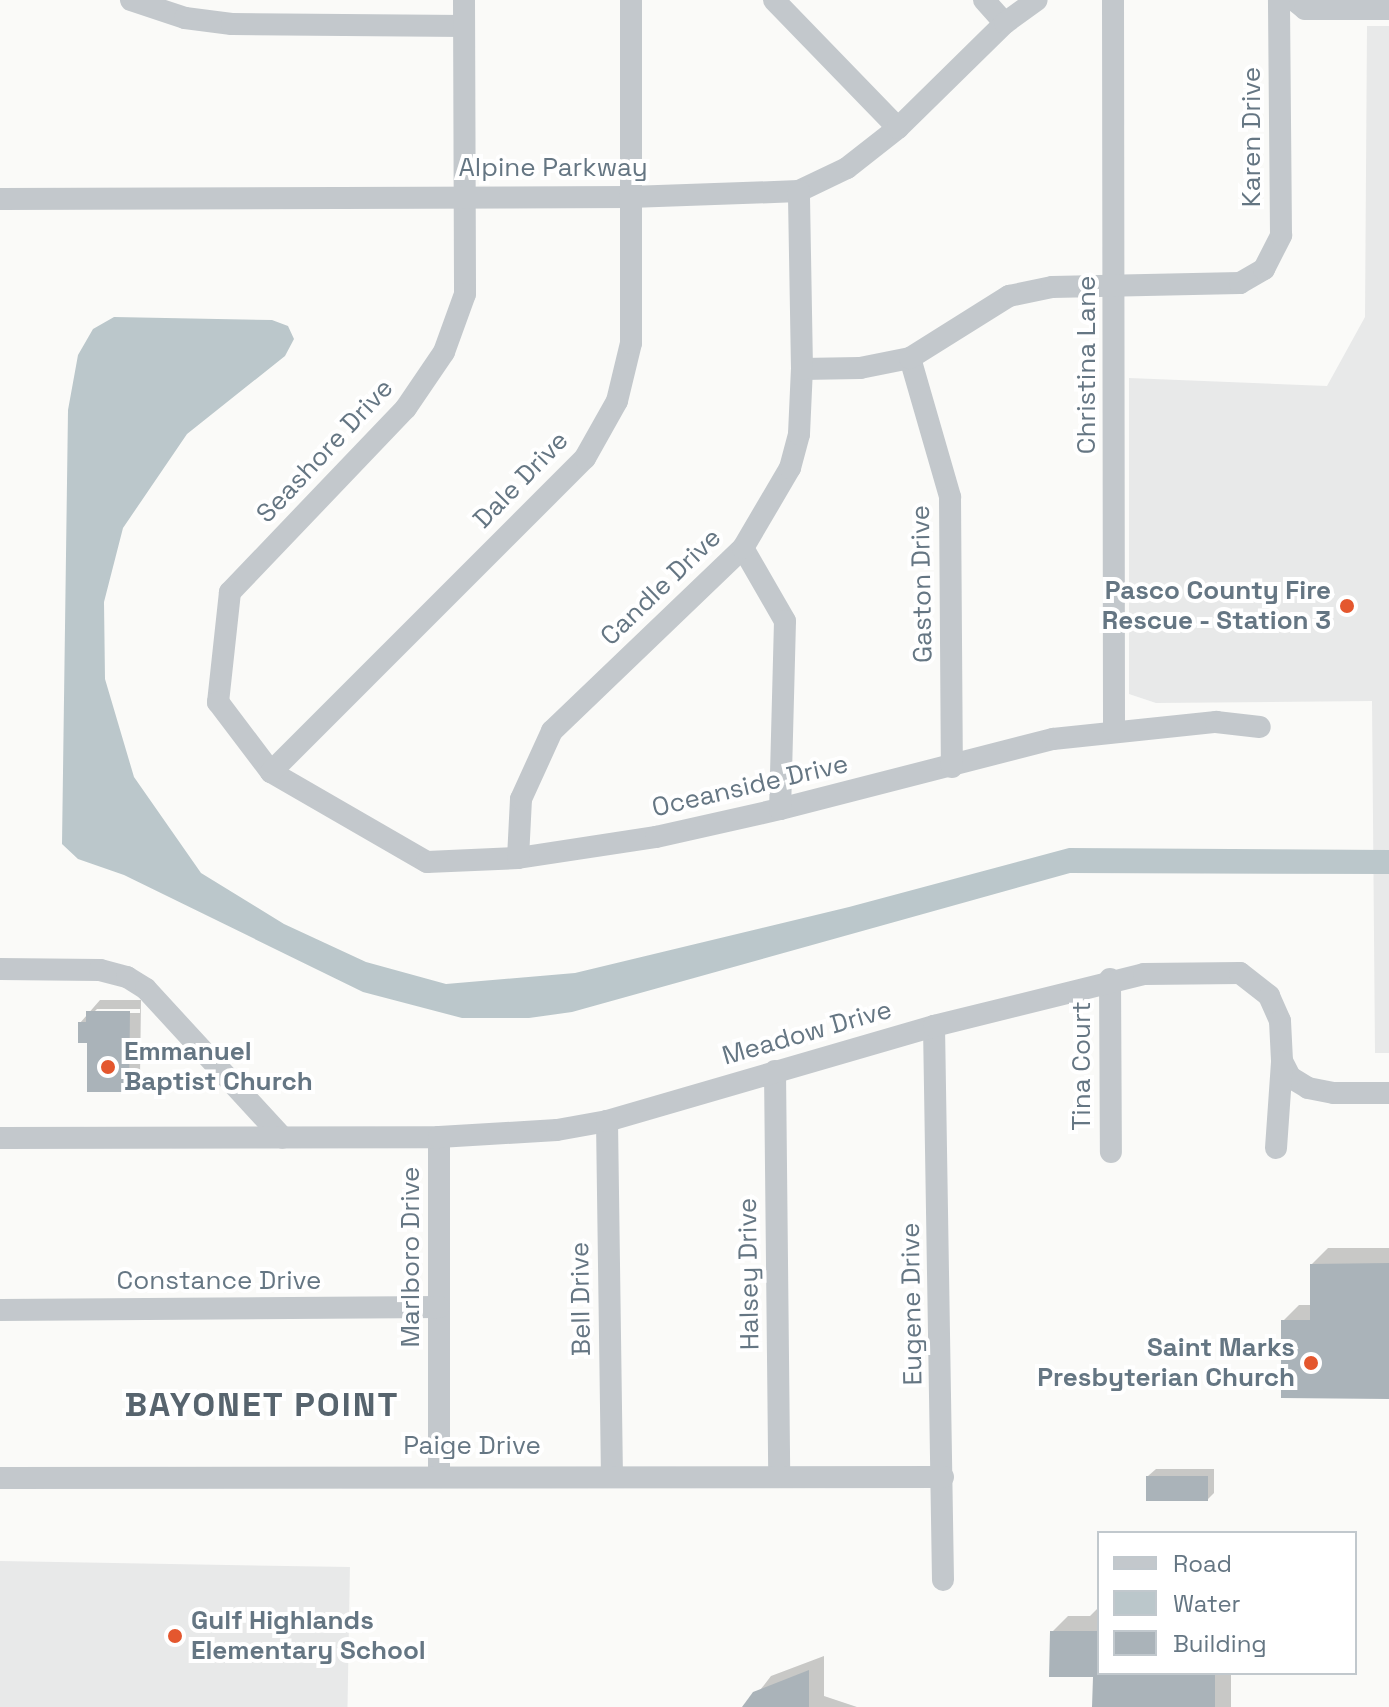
<!DOCTYPE html>
<html>
<head>
<meta charset="utf-8">
<style>
  body { margin:0 }
  #map { position:relative; width:1389px; height:1707px; overflow:hidden; background:#fafaf8; font-family:"Space Grotesk",sans-serif }
  div>[style] { position:absolute }
  .built>* { inset:0; background:#e8e9e9; transform-origin:0 0 }
  .water>* { inset:0; background:#bbc7cb }
  .shadow>* { inset:0; background:#0003 }
  .building>* { inset:0; background:#aab3b9; transform-origin:0 0 }
  .minor>* { height:22px; margin:-11px; padding:0 11px; transform-origin:11px; border-radius:11px; background:#c3c8cc }
  .dots>* { width:22px; height:22px; translate:-50% -50%; box-sizing:border-box; border:4px solid #fff; border-radius:50% }
  span { translate:-50% -50%; white-space:nowrap; text-align:center; line-height:1.15; -webkit-text-stroke:8px #fff; paint-order:stroke }
  .street-label { font-size:26px; color:#657683 }
  .poi-label { font-size:26px; color:#657683; font-weight:700 }
  .right { translate:-100% -50%; text-align:right }
  .left { translate:0 -50%; text-align:left }
  .district-label { font-size:34px; color:#57646e; font-weight:700; letter-spacing:2px }
  .legend { position:absolute; left:1097px; top:1531px; width:260px; height:144px; box-sizing:border-box; background:#fff; border:2px solid #c1c8cd; margin:0; padding:10px 14px; list-style:none; font-size:24px; color:#657683 }
  .legend li { display:flex; align-items:center; gap:16px; height:40px }
  .legend b { width:40px; border:2px solid #c1c8cd }
</style>
</head>
<body>
<div id="map">
  <div class="built">
    <div style="clip-path:polygon(1367px 26px,1389px 26px,1389px 1053px,1375px 1053px,1372px 701px,1156px 703px,1129px 694px,1129px 378px,1327px 386px,1365px 317px)"></div>
    <div style="left:0;top:1561px;width:350px;height:146px;rotate:1deg"></div>
  </div>
  <div class="water">
    <div style="clip-path:polygon(114px 317px,272px 320px,288px 326px,294px 339px,285px 356px,187px 434px,123px 528px,104px 602px,105px 679px,134px 777px,201px 873px,284px 924px,366px 962px,446px 984px,575px 973px,849px 907px,1069px 848px,1389px 850px,1389px 874px,1070px 873px,572px 1012px,529px 1018px,462px 1018px,363px 992px,124px 875px,78px 859px,62px 844px,68px 410px,78px 355px,93px 329px)"></div>
  </div>
  <div class="shadow">
    <div style="clip-path:polygon(evenodd,100px 1000px,141px 1000px,140px 1078px,128px 1090px,80px 1023px,100px 1000px,97px 1009px,140px 1009px,140px 1013px,93px 1013px,97px 1009px)"></div>
    <div style="clip-path:polygon(1328px 1248px,1389px 1248px,1389px 1397px,1283px 1321px,1299px 1305px,1312px 1305px,1312px 1264px)"></div>
    <div style="clip-path:polygon(1156px 1469px,1214px 1469px,1214px 1493px,1206px 1501px,1148px 1476px)"></div>
    <div style="clip-path:polygon(1099px 1607px,1099px 1673px,1231px 1673px,1231px 1707px,1094px 1707px,1095px 1676px,1052px 1632px,1068px 1616px,1090px 1616px)"></div>
    <div style="clip-path:polygon(824px 1656px,824px 1696px,857px 1707px,747px 1707px,771px 1676px)"></div>
  </div>
  <div class="building">
    <div style="clip-path:polygon(86px 1011px,130px 1011px,129px 1092px,87px 1092px,87px 1043px,78px 1043px,78px 1022px,86px 1022px)"></div>
    <div style="clip-path:polygon(1389px 1263px,1389px 1399px,1281px 1398px,1281px 1320px,1310px 1320px,1310px 1264px)"></div>
    <div style="left:1146px;top:1476px;width:62px;height:25px"></div>
    <div style="clip-path:polygon(1050px 1631px,1099px 1631px,1099px 1673px,1215px 1673px,1215px 1707px,1092px 1707px,1093px 1677px,1049px 1677px)"></div>
    <div style="clip-path:polygon(809px 1670px,809px 1707px,742px 1707px,753px 1692px)"></div>
  </div>
  <div class="minor">
    <div style="left:131px;top:0;width:57px;rotate:18.4deg"></div>
    <div style="left:185px;top:18px;width:47px;rotate:7.3deg"></div>
    <div style="left:232px;top:24px;width:232px;rotate:0.5deg"></div>
    <div style="left:464px;top:0;width:294px;rotate:89.8deg"></div>
    <div style="left:465px;top:294px;width:62px;rotate:109.9deg"></div>
    <div style="left:444px;top:352px;width:68px;rotate:124.2deg"></div>
    <div style="left:406px;top:408px;width:255px;rotate:133.7deg"></div>
    <div style="left:230px;top:592px;width:111px;rotate:96.2deg"></div>
    <div style="left:218px;top:702px;width:88px;rotate:52.9deg"></div>
    <div style="left:271px;top:772px;width:180px;rotate:30deg"></div>
    <div style="left:427px;top:862px;width:91px;rotate:-2.5deg"></div>
    <div style="left:518px;top:858px;width:140px;rotate:-8.7deg"></div>
    <div style="left:656px;top:837px;width:127px;rotate:-12.7deg"></div>
    <div style="left:780px;top:809px;width:282px;rotate:-14.4deg"></div>
    <div style="left:1053px;top:739px;width:164px;rotate:-6deg"></div>
    <div style="left:1216px;top:722px;width:44px;rotate:6.5deg"></div>
    <div style="left:774px;top:0;width:178px;rotate:45.9deg"></div>
    <div style="left:984px;top:0;width:31px;rotate:48deg"></div>
    <div style="left:1113px;top:0;width:730px;rotate:89.92deg"></div>
    <div style="left:1294px;top:0;width:14px;rotate:39deg"></div>
    <div style="left:1305px;top:9px;width:84px"></div>
    <div style="left:0;top:199px;width:630px;rotate:-0.18deg"></div>
    <div style="left:630px;top:197px;width:169px;rotate:-2deg"></div>
    <div style="left:799px;top:191px;width:53px;rotate:-25.6deg"></div>
    <div style="left:847px;top:168px;width:65px;rotate:-38.1deg"></div>
    <div style="left:898px;top:128px;width:150px;rotate:-44.5deg"></div>
    <div style="left:1005px;top:23px;width:39px;rotate:-36deg"></div>
    <div style="left:910px;top:358px;width:145px;rotate:73.9deg"></div>
    <div style="left:950px;top:497px;width:270px;rotate:89.6deg"></div>
    <div style="left:802px;top:369px;width:58px;rotate:-1deg"></div>
    <div style="left:860px;top:368px;width:51px;rotate:-11.3deg"></div>
    <div style="left:910px;top:358px;width:117px;rotate:-32.1deg"></div>
    <div style="left:1009px;top:296px;width:44px;rotate:-11.8deg"></div>
    <div style="left:1052px;top:287px;width:188px;rotate:-1.2deg"></div>
    <div style="left:1240px;top:283px;width:28px;rotate:-30deg"></div>
    <div style="left:1264px;top:269px;width:38px;rotate:-63deg"></div>
    <div style="left:1281px;top:235px;width:235px;rotate:-90.5deg"></div>
    <div style="left:743px;top:548px;width:84px;rotate:60.1deg"></div>
    <div style="left:785px;top:621px;width:188px;rotate:91.5deg"></div>
    <div style="left:271px;top:772px;width:444px;rotate:-45deg"></div>
    <div style="left:585px;top:458px;width:65px;rotate:-60.7deg"></div>
    <div style="left:617px;top:401px;width:60px;rotate:-76.4deg"></div>
    <div style="left:631px;top:343px;width:343px;rotate:-90deg"></div>
    <div style="left:518px;top:858px;width:59px;rotate:-87.1deg"></div>
    <div style="left:521px;top:799px;width:75px;rotate:-65.5deg"></div>
    <div style="left:552px;top:731px;width:265px;rotate:-43.8deg"></div>
    <div style="left:743px;top:548px;width:93px;rotate:-59.6deg"></div>
    <div style="left:790px;top:468px;width:35px;rotate:-75deg"></div>
    <div style="left:799px;top:434px;width:65px;rotate:-87.4deg"></div>
    <div style="left:802px;top:369px;width:178px;rotate:-91deg"></div>
    <div style="left:0;top:969px;width:100px;rotate:0.6deg"></div>
    <div style="left:100px;top:970px;width:28px;rotate:15deg"></div>
    <div style="left:127px;top:977px;width:22px;rotate:32deg"></div>
    <div style="left:146px;top:989px;width:202px;rotate:47.4deg"></div>
    <div style="left:1110px;top:979px;width:173px;rotate:89.7deg"></div>
    <div style="left:934px;top:1026px;width:554px;rotate:89.07deg"></div>
    <div style="left:775px;top:1071px;width:405px;rotate:89.4deg"></div>
    <div style="left:607px;top:1121px;width:355px;rotate:89.2deg"></div>
    <div style="left:439px;top:1137px;width:337px;rotate:90deg"></div>
    <div style="left:0;top:1138px;width:439px;rotate:-0.1deg"></div>
    <div style="left:439px;top:1137px;width:118px;rotate:-3.4deg"></div>
    <div style="left:557px;top:1130px;width:51px;rotate:-10.2deg"></div>
    <div style="left:607px;top:1121px;width:341px;rotate:-16.2deg"></div>
    <div style="left:934px;top:1026px;width:216px;rotate:-13.9deg"></div>
    <div style="left:1144px;top:974px;width:96px;rotate:-0.6deg"></div>
    <div style="left:1240px;top:973px;width:37px;rotate:38deg"></div>
    <div style="left:1269px;top:996px;width:27px;rotate:66deg"></div>
    <div style="left:1280px;top:1021px;width:40px;rotate:87.1deg"></div>
    <div style="left:1282px;top:1061px;width:18px;rotate:63deg"></div>
    <div style="left:1290px;top:1077px;width:21px;rotate:31deg"></div>
    <div style="left:1308px;top:1088px;width:26px;rotate:11deg"></div>
    <div style="left:1334px;top:1093px;width:55px"></div>
    <div style="left:1276px;top:1148px;width:86px;rotate:-86deg"></div>
    <div style="left:0;top:1310px;width:439px;rotate:-0.4deg"></div>
    <div style="left:0;top:1478px;width:943px;rotate:-0.06deg"></div>
  </div>
  <div class="dots">
    <div style="left:1347px;top:606px;background:#e4572e"></div>
    <div style="left:108px;top:1067px;background:#e4572e"></div>
    <div style="left:1311px;top:1363px;background:#e4572e"></div>
    <div style="left:175px;top:1636px;background:#e4572e"></div>
  </div>
  <div class="street-label">
    <span style="left:1252px;top:137px;rotate:-90deg">Karen Drive</span>
    <span style="left:553px;top:168px">Alpine Parkway</span>
    <span style="left:1087px;top:365px;rotate:-90deg">Christina Lane</span>
    <span style="left:325px;top:451px;rotate:-47deg">Seashore Drive</span>
    <span style="left:521px;top:480px;rotate:-46deg">Dale Drive</span>
    <span style="left:922px;top:584px;rotate:-91deg">Gaston Drive</span>
    <span style="left:661px;top:587px;rotate:-44deg">Candle Drive</span>
    <span style="left:750px;top:786px;rotate:-13deg">Oceanside Drive</span>
    <span style="left:807px;top:1033px;rotate:-16deg">Meadow Drive</span>
    <span style="left:1082px;top:1066px;rotate:-90deg">Tina Court</span>
    <span style="left:411px;top:1257px;rotate:-90deg">Marlboro Drive</span>
    <span style="left:749px;top:1274px;rotate:-91deg">Halsey Drive</span>
    <span style="left:219px;top:1281px">Constance Drive</span>
    <span style="left:581px;top:1299px;rotate:-91deg">Bell Drive</span>
    <span style="left:912px;top:1304px;rotate:-91deg">Eugene Drive</span>
    <span style="left:472px;top:1446px">Paige Drive</span>
  </div>
  <div class="poi-label">
    <span class="right" style="left:1331px;top:606px">Pasco County Fire<br>Rescue - Station 3</span>
    <span class="left" style="left:124px;top:1067px">Emmanuel<br>Baptist Church</span>
    <span class="right" style="left:1295px;top:1363px">Saint Marks<br>Presbyterian Church</span>
    <span class="left" style="left:191px;top:1636px">Gulf Highlands<br>Elementary School</span>
  </div>
  <div class="district-label">
    <span style="left:262px;top:1405px">BAYONET POINT</span>
  </div>
  <ul class="legend">
  <li><b style="height:10px;background:#c3c8cc"></b>Road</li>
  <li><b style="height:22px;background:#bbc7cb"></b>Water</li>
  <li><b style="height:22px;background:#aab3b9"></b>Building</li>
  </ul>
</div>
</body>
</html>
